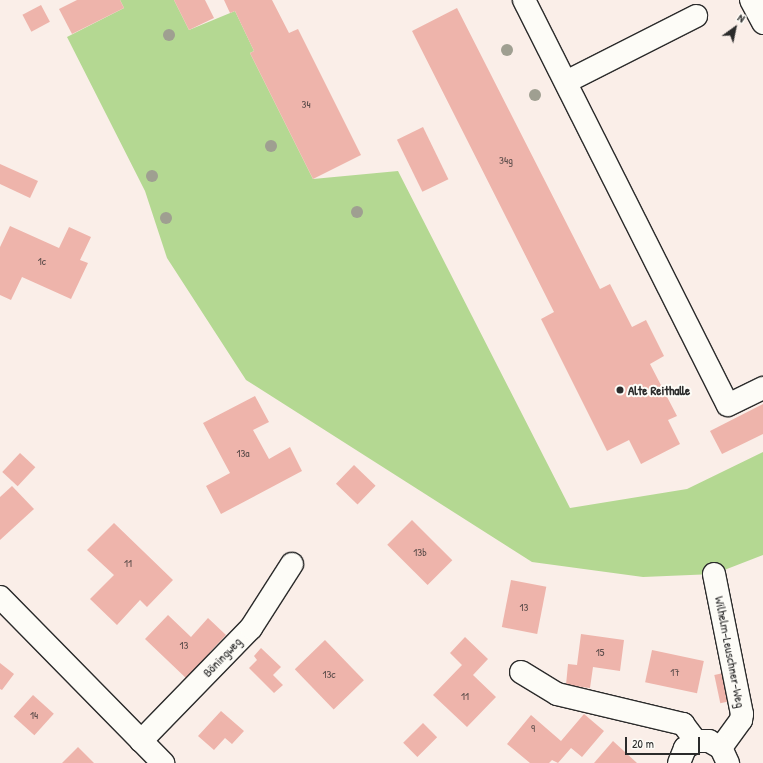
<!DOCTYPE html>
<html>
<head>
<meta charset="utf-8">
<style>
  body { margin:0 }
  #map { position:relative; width:763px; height:763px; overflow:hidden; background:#faeee8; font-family:"Patrick Hand",sans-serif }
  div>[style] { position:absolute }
  .green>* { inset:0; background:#b4d892 }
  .building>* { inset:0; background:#eeb4ab; transform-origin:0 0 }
  .roads { filter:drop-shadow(1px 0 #2b2b2b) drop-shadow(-1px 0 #2b2b2b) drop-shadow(0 1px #2b2b2b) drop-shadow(0 -1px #2b2b2b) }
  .minor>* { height:22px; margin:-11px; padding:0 11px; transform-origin:11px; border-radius:11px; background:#fdfcf7 }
  .trees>* { width:12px; height:12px; margin:-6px; border-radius:50%; background:#9f9f91 }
  .dots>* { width:11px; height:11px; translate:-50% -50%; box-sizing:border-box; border:2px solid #fdfcf7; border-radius:50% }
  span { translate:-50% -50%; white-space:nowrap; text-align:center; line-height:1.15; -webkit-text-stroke:4px #fdfcf7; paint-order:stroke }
  .number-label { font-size:11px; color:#5c4d4b }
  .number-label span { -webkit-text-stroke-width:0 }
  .poi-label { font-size:13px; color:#2b2b2b; font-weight:700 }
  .left { translate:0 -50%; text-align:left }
  .street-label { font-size:13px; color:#2b2b2b }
  .north { position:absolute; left:715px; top:8px; width:40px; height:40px; -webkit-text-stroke:3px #fdfcf7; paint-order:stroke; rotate:33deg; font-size:11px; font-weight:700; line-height:16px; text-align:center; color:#2b2b2b }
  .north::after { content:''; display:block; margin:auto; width:14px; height:18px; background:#2b2b2b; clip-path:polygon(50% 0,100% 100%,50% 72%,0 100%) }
  .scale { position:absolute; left:625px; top:737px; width:75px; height:18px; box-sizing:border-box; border:2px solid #2b2b2b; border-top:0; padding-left:5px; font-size:12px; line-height:14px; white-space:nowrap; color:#2b2b2b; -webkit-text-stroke:3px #fdfcf7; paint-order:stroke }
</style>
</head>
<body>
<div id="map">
  <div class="green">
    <div style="clip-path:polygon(120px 0,174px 0,189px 30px,235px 11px,254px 51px,250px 53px,313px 179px,398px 171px,570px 508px,687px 489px,763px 452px,763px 555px,714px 574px,643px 577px,532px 562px,246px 380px,167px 258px,145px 191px,67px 37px,124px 8px)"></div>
  </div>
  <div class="building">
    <div style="clip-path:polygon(77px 0,120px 0,124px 8px,72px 34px,59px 9px)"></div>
    <div style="clip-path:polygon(174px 0,205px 0,214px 18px,189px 30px)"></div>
    <div style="clip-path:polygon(224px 0,272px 0,289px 33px,298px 29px,361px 155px,313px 179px,250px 53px,254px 51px,235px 11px,230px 13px)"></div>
    <div style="left:41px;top:5px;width:19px;height:21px;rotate:62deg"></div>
    <div style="clip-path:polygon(457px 8px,600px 289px,610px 284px,632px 327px,646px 320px,664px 356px,650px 364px,677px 416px,668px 420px,680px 444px,641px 464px,629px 440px,607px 451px,541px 319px,554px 312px,412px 31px)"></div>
    <div style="left:423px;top:127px;width:58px;height:29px;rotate:64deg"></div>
    <div style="clip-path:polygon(0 164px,38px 181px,30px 198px,0 184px)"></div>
    <div style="clip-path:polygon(10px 226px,59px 248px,69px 227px,91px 237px,80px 260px,88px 263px,71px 299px,22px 277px,11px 300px,0 295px,0 247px)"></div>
    <div style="clip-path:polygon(255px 396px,269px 422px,253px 430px,269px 459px,290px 447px,302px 471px,221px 514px,206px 486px,230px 473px,203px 423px)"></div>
    <div style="clip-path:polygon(763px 404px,763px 434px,722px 454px,710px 431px)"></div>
    <div style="left:20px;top:453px;width:21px;height:26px;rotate:43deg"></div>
    <div style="left:354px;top:465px;width:30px;height:26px;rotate:44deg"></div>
    <div style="clip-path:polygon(12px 486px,34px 509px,0 540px,0 497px)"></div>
    <div style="left:412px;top:520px;width:57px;height:35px;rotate:45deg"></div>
    <div style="clip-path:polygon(114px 523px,173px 580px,147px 607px,140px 600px,117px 625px,90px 599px,114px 575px,87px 550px)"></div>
    <div style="left:511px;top:580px;width:36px;height:48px;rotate:11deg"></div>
    <div style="clip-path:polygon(168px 615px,191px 637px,208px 618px,226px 635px,210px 652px,213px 654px,188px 680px,145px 639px)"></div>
    <div style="clip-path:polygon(581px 634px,624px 640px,620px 671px,593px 667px,590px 688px,566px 685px,568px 664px,577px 665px)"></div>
    <div style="clip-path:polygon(465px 637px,488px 659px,473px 675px,496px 697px,467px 727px,433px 695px,462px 665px,450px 653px)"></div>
    <div style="left:325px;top:640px;width:56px;height:42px;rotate:46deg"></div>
    <div style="clip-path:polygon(261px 648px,281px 667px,273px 675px,283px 685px,274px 693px,249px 668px,257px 660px,254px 656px)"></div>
    <div style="left:652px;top:650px;width:53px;height:33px;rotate:12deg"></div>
    <div style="clip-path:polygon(0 663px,14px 674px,2px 690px,0 689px)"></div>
    <div style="left:728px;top:672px;width:29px;height:14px;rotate:78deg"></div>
    <div style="left:33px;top:695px;width:28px;height:29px;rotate:42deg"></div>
    <div style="clip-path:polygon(221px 711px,244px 731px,232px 744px,225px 738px,214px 750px,198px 736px)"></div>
    <div style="clip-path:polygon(584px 714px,604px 731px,582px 757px,571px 748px,558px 763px,552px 760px,549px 763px,530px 763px,507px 744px,531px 715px,561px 741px)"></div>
    <div style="left:423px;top:723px;width:20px;height:28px;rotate:45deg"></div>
    <div style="clip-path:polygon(613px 741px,637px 763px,594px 763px)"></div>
    <div style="clip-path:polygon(78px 747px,94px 763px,62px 763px)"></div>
  </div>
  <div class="roads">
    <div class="minor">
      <div style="left:524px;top:0;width:453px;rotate:63.3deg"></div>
      <div style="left:728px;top:405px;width:39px;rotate:-26deg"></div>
      <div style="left:751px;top:0;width:26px;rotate:62deg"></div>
      <div style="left:566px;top:82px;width:146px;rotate:-26.9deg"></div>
      <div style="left:714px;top:574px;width:143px;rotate:78.7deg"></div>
      <div style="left:742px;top:714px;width:6px;rotate:99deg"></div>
      <div style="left:741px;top:720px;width:34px;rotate:126deg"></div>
      <div style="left:0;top:597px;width:233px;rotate:45.5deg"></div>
      <div style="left:521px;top:672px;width:42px;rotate:31.4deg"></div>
      <div style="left:557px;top:694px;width:130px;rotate:13.4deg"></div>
      <div style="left:683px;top:724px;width:21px;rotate:53deg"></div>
      <div style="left:141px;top:741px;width:158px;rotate:-45.8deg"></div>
      <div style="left:251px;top:628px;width:76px;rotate:-57.4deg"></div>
      <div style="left:679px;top:763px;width:16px;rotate:-68deg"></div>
      <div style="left:685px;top:748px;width:13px;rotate:-32deg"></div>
      <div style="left:696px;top:741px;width:13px"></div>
      <div style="left:709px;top:741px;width:14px;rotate:30deg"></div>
      <div style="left:721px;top:748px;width:17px;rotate:65deg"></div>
    </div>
  </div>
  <div class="trees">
    <div style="left:169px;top:35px"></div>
    <div style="left:507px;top:50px"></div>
    <div style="left:535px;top:95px"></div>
    <div style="left:271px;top:146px"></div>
    <div style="left:152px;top:176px"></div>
    <div style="left:357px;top:212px"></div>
    <div style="left:166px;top:218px"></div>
  </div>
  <div class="dots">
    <div style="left:620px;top:390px;background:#2b2b2b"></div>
  </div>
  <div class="number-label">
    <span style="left:306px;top:104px">34</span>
    <span style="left:506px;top:160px">34g</span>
    <span style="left:42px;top:261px">1c</span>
    <span style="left:243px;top:453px">13a</span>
    <span style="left:420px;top:552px">13b</span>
    <span style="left:128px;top:563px">11</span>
    <span style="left:524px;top:607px">13</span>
    <span style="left:184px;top:645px">13</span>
    <span style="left:600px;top:652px">15</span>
    <span style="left:675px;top:672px">17</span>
    <span style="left:329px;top:674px">13c</span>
    <span style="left:465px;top:696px">11</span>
    <span style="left:34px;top:715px">14</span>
    <span style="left:533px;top:728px">9</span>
  </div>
  <div class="poi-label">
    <span class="left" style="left:628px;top:390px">Alte Reithalle</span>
  </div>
  <div class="street-label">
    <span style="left:730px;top:652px;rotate:79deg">Wilhelm-Leuschner-Weg</span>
    <span style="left:222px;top:657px;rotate:-46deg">Böningweg</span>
  </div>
  <div class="north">N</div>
  <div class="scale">20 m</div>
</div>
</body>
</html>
